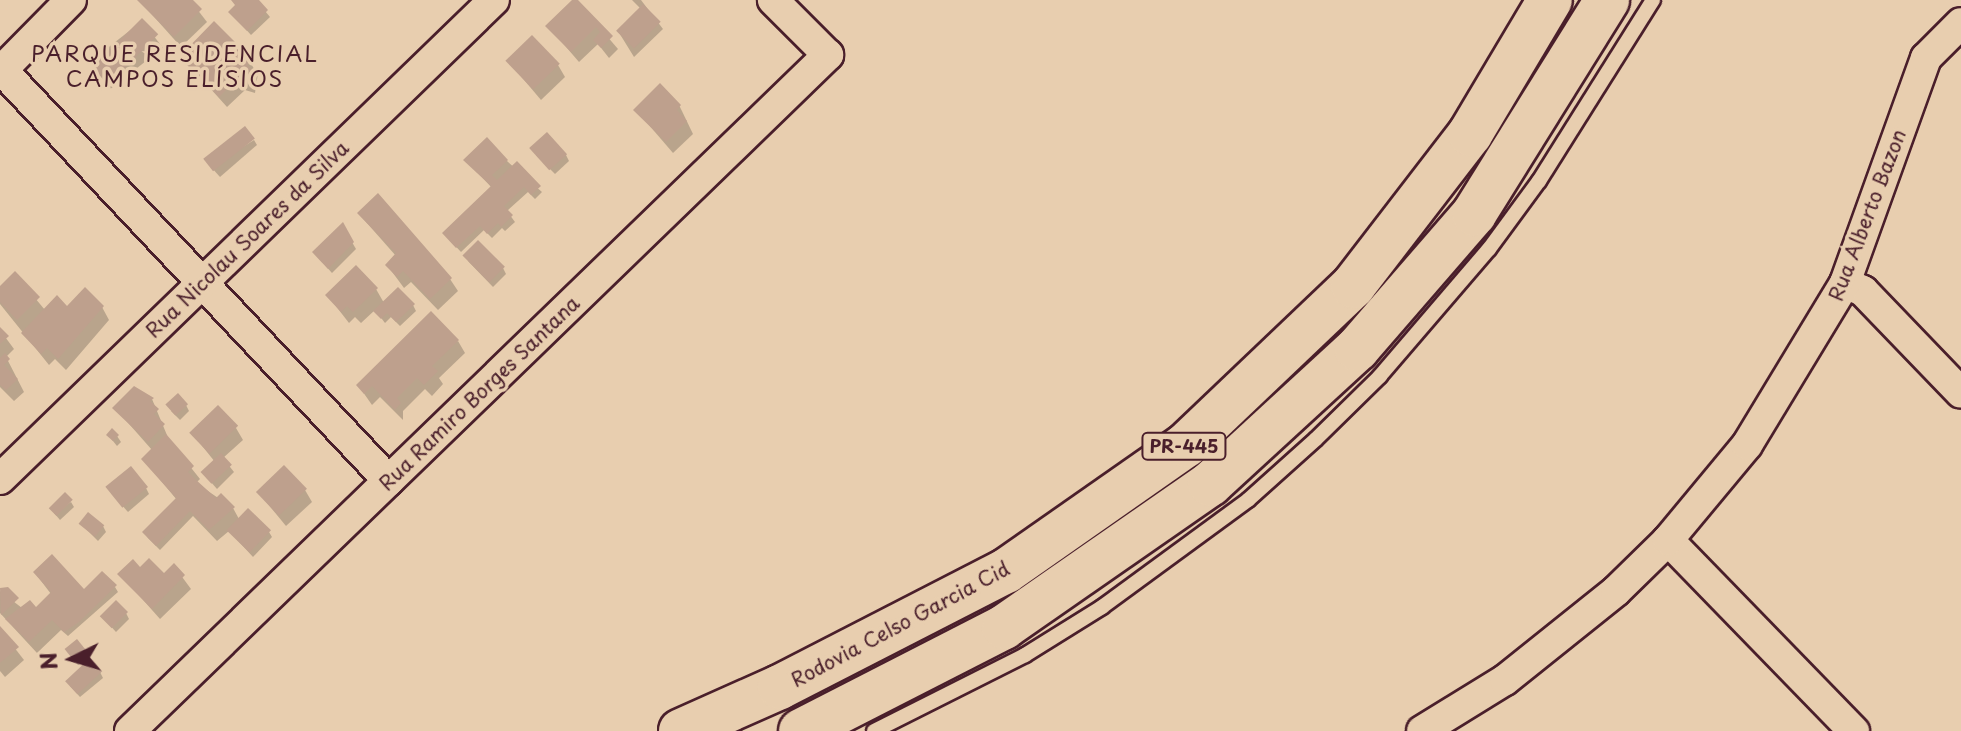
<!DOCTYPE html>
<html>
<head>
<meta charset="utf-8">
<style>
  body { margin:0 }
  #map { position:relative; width:1961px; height:731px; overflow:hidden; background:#e8ceaf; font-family:"Playpen Sans",sans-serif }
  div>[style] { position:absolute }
  .shadow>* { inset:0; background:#0003; transform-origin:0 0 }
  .building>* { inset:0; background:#bea08d; transform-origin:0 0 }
  .roads { filter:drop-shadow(2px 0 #4a1f2b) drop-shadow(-2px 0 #4a1f2b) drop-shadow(0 2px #4a1f2b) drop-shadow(0 -2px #4a1f2b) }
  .lane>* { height:14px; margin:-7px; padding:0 7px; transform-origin:7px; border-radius:7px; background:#e8ceaf }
  .street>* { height:30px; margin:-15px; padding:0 15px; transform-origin:15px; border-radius:15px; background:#e8ceaf }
  .highway>* { height:44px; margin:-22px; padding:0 22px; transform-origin:22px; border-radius:22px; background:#e8ceaf }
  span { translate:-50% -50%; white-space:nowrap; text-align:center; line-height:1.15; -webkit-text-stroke:7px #e8ceaf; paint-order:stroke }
  .shield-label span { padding:2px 6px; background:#e8ceaf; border:2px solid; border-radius:6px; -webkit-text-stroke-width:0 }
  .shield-label { font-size:18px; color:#4a1f2b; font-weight:700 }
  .street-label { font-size:20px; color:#4a1f2b }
  .neighbourhood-label { font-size:22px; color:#4a1f2b; letter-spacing:2px }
  .north { position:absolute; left:32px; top:619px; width:80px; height:80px; -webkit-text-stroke:6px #e8ceaf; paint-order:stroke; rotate:265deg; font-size:22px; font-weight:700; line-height:32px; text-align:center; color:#4a1f2b }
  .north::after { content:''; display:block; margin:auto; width:28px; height:36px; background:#4a1f2b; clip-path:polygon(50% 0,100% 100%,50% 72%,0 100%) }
</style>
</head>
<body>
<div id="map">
  <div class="shadow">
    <div style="clip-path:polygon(139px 0,190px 0,207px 22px,181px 47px)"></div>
    <div style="clip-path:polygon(233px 0,256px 0,270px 17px,251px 35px,230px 12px,237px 6px)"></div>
    <div style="clip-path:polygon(576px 0,618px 49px,609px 58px,598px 44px,579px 62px,548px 26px)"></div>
    <div style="clip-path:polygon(632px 0,641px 0,663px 29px,634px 57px,618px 31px,641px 9px)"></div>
    <div style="left:142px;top:21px;width:34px;height:66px;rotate:52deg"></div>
    <div style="clip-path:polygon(182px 57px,251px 61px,258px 73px,255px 93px,245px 90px,227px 107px)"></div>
    <div style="clip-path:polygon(508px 61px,558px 65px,565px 77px,541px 100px)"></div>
    <div style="clip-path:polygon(660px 86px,680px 107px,693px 134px,673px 153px,636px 110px)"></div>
    <div style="clip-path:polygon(254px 140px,257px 145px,220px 177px,211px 167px)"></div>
    <div style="clip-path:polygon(536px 155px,566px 155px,569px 161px,555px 174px)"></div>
    <div style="clip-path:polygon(466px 160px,507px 161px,542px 192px,535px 199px,528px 192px,507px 211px,515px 222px,505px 231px,502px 228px,492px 238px,484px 230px,461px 252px,444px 234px,492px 188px)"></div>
    <div style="clip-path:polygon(359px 214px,450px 279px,458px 291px,438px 310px,411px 282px,404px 288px,387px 265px,396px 256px)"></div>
    <div style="clip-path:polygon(342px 225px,356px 249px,332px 273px,314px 253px)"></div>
    <div style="clip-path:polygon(468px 261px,503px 268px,506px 274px,493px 287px)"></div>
    <div style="clip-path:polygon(15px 274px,45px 310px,102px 307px,109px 320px,66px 370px,55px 359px,49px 365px,0 304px,0 288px)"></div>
    <div style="clip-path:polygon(376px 289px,384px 303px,413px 305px,416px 311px,400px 326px,391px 317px,385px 323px,375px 310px,361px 323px,355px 317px,349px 323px,328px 296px)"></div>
    <div style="clip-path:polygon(0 330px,14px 349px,6px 357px,24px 392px,14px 401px,0 387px)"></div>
    <div style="clip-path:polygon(458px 341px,465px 353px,439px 378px,443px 384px,432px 396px,425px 389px,403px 411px,403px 420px,380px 397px,372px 405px,358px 385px)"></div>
    <div style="clip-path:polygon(152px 399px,169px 440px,200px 479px,196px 483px,233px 508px,239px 519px,269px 532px,272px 537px,253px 557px,229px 531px,217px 541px,193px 516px,160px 550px,148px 538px,144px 532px,177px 500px,143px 459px,152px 450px,115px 408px)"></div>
    <div style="clip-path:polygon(186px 405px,189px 411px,180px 420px,171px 411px)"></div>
    <div style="clip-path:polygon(236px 428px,243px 440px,223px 458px,234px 472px,217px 489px,203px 473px,215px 462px,191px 432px)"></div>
    <div style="clip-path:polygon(108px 435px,117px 436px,121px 442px,117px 446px)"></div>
    <div style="clip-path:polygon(146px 488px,149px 494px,128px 512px,112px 494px)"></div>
    <div style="clip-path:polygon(305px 490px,312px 502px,286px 526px,258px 492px)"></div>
    <div style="clip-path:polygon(71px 502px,74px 507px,60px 520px,54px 513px)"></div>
    <div style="clip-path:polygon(81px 524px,103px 526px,106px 532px,98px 541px)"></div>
    <div style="clip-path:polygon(174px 566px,191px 589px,160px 619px,120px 574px,140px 569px,164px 576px)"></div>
    <div style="clip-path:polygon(35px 573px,84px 592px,115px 587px,118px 592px,68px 636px,61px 630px,37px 653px,0 613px,0 591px,22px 608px,36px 609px,51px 594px)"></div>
    <div style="clip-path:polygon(126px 613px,129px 619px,116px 632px,106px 621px)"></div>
    <div style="clip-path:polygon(0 629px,24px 660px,5px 677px,0 671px)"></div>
    <div style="clip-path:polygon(84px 651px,88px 656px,78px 665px,71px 655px)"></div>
    <div style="clip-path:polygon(100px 672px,103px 678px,80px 697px,70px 686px)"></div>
  </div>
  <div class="building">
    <div style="clip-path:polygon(137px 0,193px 0,202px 9px,174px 37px)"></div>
    <div style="clip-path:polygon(231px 0,259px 0,268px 10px,247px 31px,228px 12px,235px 5px)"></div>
    <div style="clip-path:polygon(572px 0,578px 0,613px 36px,601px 48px,593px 40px,600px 32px,596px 27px,571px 52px,545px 26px)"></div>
    <div style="left:643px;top:4px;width:25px;height:38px;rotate:45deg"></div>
    <div style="left:142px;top:18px;width:23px;height:71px;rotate:45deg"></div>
    <div style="clip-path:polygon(214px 21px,253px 60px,247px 65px,252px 70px,246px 76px,249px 79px,243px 85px,237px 79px,219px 97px,179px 57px)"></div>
    <div style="left:532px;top:35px;width:40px;height:37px;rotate:46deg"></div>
    <div style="clip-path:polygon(660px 83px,681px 105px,677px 110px,687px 121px,666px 142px,633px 110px)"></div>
    <div style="left:245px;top:126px;width:16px;height:53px;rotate:52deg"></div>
    <div style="left:547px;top:132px;width:30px;height:24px;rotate:48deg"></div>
    <div style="clip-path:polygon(487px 137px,508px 160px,492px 175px,497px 180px,517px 161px,541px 186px,531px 195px,524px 187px,504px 206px,513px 215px,501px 227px,498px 223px,487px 234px,480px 226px,456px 248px,442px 233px,491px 186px,463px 160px)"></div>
    <div style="clip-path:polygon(378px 193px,452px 278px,430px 299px,403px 271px,397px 277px,385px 265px,396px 253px,357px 213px)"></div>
    <div style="clip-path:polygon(343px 222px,354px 242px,328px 269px,312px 252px)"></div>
    <div style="left:478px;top:240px;width:38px;height:22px;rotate:45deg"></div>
    <div style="clip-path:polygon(356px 265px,378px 288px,353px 312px,347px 306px,341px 312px,325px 295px)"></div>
    <div style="clip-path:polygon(15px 271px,40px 297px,17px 320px,0 302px,0 286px)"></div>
    <div style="clip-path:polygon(85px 287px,104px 306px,58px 359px,47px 348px,41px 354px,21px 333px,57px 295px,67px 306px)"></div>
    <div style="clip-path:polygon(398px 287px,415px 304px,396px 322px,387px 313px,381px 319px,373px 311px)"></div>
    <div style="clip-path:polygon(431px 311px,459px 340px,432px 366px,438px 371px,424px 385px,417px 378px,397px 398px,401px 403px,395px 410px,372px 386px,364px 394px,356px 385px)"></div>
    <div style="clip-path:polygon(0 327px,9px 336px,0 344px)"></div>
    <div style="clip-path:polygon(5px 353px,10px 359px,4px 365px,18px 379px,6px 390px,0 385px,0 358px)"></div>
    <div style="clip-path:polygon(134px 386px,154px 398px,150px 401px,159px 409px,154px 414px,165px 424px,148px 442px,112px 408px)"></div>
    <div style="left:178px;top:393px;width:15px;height:17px;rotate:48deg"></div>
    <div style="left:218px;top:405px;width:29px;height:40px;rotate:46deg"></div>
    <div style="clip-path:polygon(112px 428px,119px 435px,113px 441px,106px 435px)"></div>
    <div style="clip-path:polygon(166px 434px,194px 466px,188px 472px,195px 479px,216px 498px,221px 493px,235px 507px,209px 530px,190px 511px,156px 546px,142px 532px,176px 498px,141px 459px)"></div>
    <div style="left:221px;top:453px;width:16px;height:28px;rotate:47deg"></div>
    <div style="left:284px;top:465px;width:33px;height:39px;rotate:46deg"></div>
    <div style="left:131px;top:466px;width:27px;height:33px;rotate:51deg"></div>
    <div style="left:65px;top:492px;width:11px;height:23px;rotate:45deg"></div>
    <div style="left:248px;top:508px;width:32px;height:31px;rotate:44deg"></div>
    <div style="left:88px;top:512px;width:21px;height:15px;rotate:39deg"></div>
    <div style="clip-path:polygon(52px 554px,84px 589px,102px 571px,117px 585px,79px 622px,64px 632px,52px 620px,29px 642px,5px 619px,30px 600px,36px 607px,51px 592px,33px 572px)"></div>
    <div style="clip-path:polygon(149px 558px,164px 573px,174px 563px,185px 575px,152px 609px,117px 574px,133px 559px,140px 567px)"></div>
    <div style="clip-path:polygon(8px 587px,19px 598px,1px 615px,0 588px)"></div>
    <div style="left:116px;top:600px;width:17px;height:23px;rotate:45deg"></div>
    <div style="clip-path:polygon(0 626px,19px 647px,0 663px)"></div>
    <div style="left:77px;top:639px;width:14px;height:16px;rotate:51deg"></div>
    <div style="left:90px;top:658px;width:18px;height:34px;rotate:47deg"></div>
  </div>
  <div class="roads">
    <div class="lane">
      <div style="left:874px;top:731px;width:169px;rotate:-26.7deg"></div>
      <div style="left:1025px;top:655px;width:91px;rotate:-31.9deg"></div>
      <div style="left:1102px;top:607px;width:181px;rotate:-36.2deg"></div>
      <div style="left:1248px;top:500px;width:91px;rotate:-41.9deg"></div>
      <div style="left:1316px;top:439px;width:90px;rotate:-44.5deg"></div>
      <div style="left:1380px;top:376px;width:167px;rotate:-49.4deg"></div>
      <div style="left:1489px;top:249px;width:84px;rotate:-53.7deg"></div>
      <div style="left:1539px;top:181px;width:214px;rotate:-57.8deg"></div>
    </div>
    <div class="street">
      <div style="left:0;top:68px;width:567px;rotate:46.71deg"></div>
      <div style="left:0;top:72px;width:101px;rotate:-45.4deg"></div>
      <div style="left:1845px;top:283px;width:20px;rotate:24deg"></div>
      <div style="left:1863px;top:291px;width:141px;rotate:46.1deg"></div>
      <div style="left:0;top:479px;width:688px;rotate:-44.12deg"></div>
      <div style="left:1668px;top:540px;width:267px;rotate:45.8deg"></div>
      <div style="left:130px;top:731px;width:972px;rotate:-44.08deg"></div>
      <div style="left:828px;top:55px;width:78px;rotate:-135deg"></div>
      <div style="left:1422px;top:731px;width:97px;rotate:-31.6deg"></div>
      <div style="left:1505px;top:680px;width:142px;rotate:-38.7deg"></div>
      <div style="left:1616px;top:591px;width:73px;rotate:-44.4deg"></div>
      <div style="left:1668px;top:540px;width:124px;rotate:-50.3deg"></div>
      <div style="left:1747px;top:445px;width:189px;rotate:-58.8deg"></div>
      <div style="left:1845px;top:283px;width:239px;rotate:-70.2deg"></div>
      <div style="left:1926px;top:58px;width:49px;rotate:-45deg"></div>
    </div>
    <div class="highway">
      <div style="left:681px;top:731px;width:108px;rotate:-24deg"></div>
      <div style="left:780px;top:687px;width:254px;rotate:-27.2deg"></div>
      <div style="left:1006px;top:571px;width:220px;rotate:-35deg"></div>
      <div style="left:1186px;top:445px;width:231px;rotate:-43.6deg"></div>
      <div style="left:1353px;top:286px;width:192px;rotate:-52.4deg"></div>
      <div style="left:1470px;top:134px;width:156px;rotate:-59.2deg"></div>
      <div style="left:801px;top:731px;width:228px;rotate:-27.1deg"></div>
      <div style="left:1004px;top:627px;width:251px;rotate:-34.8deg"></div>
      <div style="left:1210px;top:484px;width:200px;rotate:-42.6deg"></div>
      <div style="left:1357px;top:349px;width:179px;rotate:-49.1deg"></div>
      <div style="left:1474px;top:214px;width:252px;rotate:-58.1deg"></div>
    </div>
  </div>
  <div class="shield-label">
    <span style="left:1184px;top:446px">PR-445</span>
  </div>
  <div class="street-label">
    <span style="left:1867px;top:215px;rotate:-69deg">Rua Alberto Bazon</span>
    <span style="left:247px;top:239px;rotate:-44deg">Rua Nicolau Soares da Silva</span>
    <span style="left:479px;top:393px;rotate:-44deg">Rua Ramiro Borges Santana</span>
    <span style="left:900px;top:624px;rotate:-28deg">Rodovia Celso Garcia Cid</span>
  </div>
  <div class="neighbourhood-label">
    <span style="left:175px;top:65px">PARQUE RESIDENCIAL<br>CAMPOS ELÍSIOS</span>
  </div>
  <div class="north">N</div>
</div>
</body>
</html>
